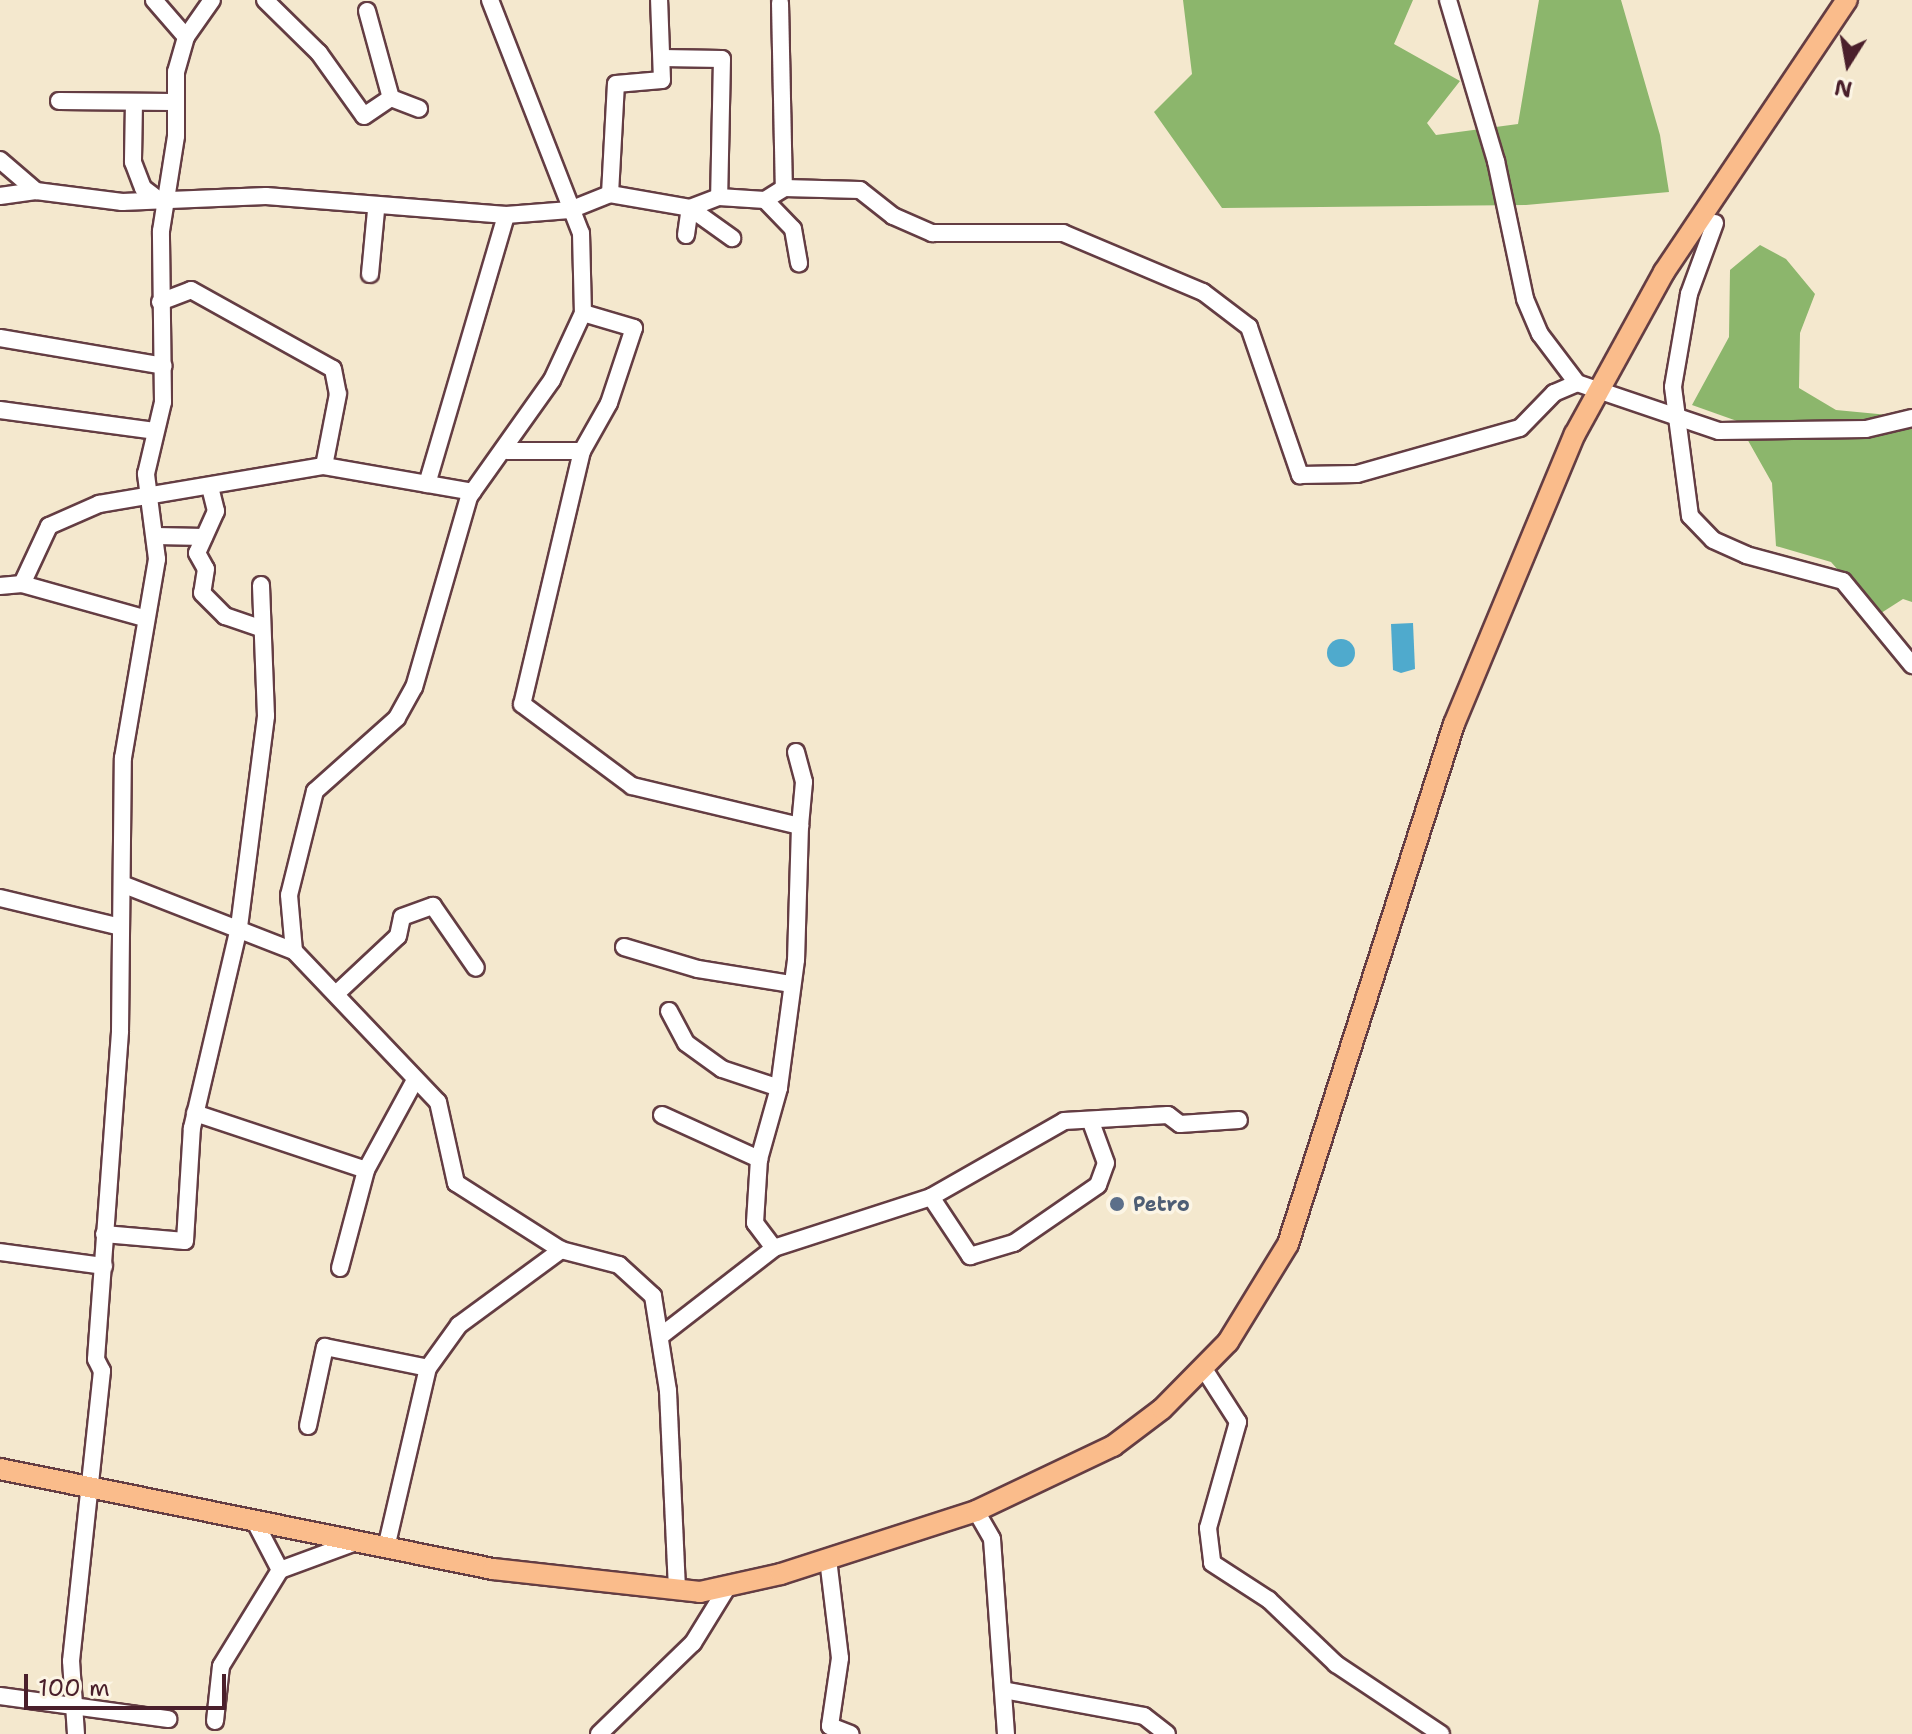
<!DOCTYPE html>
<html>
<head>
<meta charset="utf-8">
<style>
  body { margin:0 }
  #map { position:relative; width:1912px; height:1734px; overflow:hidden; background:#f4e8ce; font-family:"Shantell Sans",sans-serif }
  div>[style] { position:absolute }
  .forest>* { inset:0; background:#8cb66c }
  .water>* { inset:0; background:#4faacd }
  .round { border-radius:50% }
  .roads { filter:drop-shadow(2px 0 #643d43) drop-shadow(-2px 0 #643d43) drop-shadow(0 2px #643d43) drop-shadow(0 -2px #643d43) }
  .minor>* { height:16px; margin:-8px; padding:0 8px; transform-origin:8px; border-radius:8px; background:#fff }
  .major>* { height:20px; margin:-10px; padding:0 10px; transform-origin:10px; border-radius:10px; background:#fabc8b }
  .dots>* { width:22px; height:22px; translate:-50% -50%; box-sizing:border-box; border:4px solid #fcf5e5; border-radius:50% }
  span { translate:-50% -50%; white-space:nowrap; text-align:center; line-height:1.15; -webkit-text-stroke:7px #fcf5e5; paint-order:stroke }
  .service-label { font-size:20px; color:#4e5e75; font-weight:700 }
  .left { translate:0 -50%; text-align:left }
  .north { position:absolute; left:1808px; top:24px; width:80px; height:80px; -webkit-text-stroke:6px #fcf5e5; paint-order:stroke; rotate:191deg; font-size:22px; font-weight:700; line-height:32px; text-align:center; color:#4a1f2b }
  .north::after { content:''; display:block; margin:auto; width:28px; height:36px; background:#4a1f2b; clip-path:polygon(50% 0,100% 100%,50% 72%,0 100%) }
  .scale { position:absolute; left:24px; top:1674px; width:202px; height:36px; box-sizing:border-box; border:4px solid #4a1f2b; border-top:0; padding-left:10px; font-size:24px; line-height:28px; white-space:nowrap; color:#4a1f2b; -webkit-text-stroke:6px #fcf5e5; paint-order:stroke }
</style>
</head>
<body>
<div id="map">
  <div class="forest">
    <div style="clip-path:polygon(1183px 0,1413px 0,1394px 44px,1460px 81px,1427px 123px,1436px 135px,1518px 124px,1539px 0,1621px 0,1660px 135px,1669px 192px,1526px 205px,1222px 208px,1154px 112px,1192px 74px)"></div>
    <div style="clip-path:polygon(1760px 245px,1786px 259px,1815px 294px,1800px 333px,1799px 388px,1836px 410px,1899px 416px,1912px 408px,1912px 602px,1903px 599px,1878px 615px,1831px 562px,1776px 546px,1772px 483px,1737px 421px,1692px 405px,1729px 337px,1730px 270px)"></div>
  </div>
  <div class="water">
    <div style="clip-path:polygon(1413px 623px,1415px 669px,1401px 673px,1393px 670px,1391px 624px)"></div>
    <div class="round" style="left:1327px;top:639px;width:28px;height:28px"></div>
  </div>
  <div class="roads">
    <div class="minor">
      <div style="left:265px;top:0;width:76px;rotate:44.5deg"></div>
      <div style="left:319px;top:53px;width:77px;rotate:54.5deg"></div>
      <div style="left:364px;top:116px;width:32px;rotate:-34deg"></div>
      <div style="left:391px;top:98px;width:30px;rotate:21deg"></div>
      <div style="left:490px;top:0;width:250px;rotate:68.7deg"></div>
      <div style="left:581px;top:233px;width:80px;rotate:88.6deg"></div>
      <div style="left:583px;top:313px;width:74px;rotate:114.8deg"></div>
      <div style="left:552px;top:380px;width:143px;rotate:125.4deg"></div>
      <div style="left:469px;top:497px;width:198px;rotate:106.1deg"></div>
      <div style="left:414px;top:687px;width:35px;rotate:119deg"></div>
      <div style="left:397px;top:718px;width:110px;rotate:138.3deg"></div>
      <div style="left:315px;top:791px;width:107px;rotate:104deg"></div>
      <div style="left:289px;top:895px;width:56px;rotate:84.9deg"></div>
      <div style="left:294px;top:951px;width:209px;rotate:46.4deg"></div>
      <div style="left:438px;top:1102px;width:83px;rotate:77.5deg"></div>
      <div style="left:456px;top:1183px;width:125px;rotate:32.5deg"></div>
      <div style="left:561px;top:1250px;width:60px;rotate:14.5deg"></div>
      <div style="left:619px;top:1265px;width:46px;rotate:42.4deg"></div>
      <div style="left:653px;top:1296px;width:96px;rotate:81deg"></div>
      <div style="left:668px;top:1391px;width:200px;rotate:87.4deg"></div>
      <div style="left:1448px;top:0;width:168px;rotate:73.4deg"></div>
      <div style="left:1496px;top:161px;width:141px;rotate:78.1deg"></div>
      <div style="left:1525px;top:299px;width:38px;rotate:67deg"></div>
      <div style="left:1540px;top:334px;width:61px;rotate:52.9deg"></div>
      <div style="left:1577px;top:383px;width:150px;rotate:18.7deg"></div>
      <div style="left:1719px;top:431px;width:147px;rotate:-0.8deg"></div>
      <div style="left:1866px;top:429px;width:47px;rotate:-13.4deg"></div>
      <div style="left:780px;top:3px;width:185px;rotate:88.8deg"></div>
      <div style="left:367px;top:11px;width:90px;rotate:74.6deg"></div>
      <div style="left:186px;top:37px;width:45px;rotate:-54.9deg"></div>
      <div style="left:662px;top:58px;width:60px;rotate:1deg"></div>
      <div style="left:722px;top:59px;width:138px;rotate:91.2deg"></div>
      <div style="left:59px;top:101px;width:114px;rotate:0.5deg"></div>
      <div style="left:134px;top:102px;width:60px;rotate:91deg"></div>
      <div style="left:133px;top:162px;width:28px;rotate:69deg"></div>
      <div style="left:143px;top:188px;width:25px;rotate:37deg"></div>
      <div style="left:0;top:160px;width:48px;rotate:40.7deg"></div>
      <div style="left:36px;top:191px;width:87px;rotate:7.3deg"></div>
      <div style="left:122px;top:202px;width:144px;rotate:-2.4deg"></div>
      <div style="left:266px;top:196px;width:241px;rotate:4.5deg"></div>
      <div style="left:506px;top:215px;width:64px;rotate:-4.5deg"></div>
      <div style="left:570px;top:210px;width:43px;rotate:-21.8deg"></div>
      <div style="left:610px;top:194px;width:81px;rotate:9.9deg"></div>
      <div style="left:690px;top:208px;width:31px;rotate:-21deg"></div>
      <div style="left:719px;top:197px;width:46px;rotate:3.7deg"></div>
      <div style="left:765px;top:200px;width:22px;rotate:-32deg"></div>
      <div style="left:784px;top:188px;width:76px;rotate:1.5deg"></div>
      <div style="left:860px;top:190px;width:42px;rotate:38.2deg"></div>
      <div style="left:893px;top:216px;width:43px;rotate:23.6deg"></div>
      <div style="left:932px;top:233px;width:131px"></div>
      <div style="left:1063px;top:233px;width:152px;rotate:22.9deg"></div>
      <div style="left:1203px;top:292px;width:58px;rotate:37.3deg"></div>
      <div style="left:1249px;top:327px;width:157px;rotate:71deg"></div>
      <div style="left:1300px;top:475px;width:57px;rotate:-1deg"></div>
      <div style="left:1357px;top:474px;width:169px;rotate:-15.8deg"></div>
      <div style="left:1520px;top:428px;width:49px;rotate:-45.8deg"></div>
      <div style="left:1554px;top:393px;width:25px;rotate:-23deg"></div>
      <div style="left:610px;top:194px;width:110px;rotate:-86.9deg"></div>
      <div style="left:616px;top:84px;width:46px;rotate:-5deg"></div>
      <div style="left:662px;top:80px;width:80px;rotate:-92.1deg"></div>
      <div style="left:0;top:196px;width:36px;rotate:-8deg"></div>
      <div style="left:765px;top:200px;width:40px;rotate:46deg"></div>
      <div style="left:793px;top:229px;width:35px;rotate:80deg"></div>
      <div style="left:690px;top:208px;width:52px;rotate:35.5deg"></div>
      <div style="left:1715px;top:223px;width:76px;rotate:110.1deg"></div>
      <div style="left:1689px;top:294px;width:94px;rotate:99.8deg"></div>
      <div style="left:1673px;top:387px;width:130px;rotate:82.5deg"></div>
      <div style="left:1690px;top:516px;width:33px;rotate:46deg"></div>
      <div style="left:1713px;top:540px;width:36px;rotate:24deg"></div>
      <div style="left:1746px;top:555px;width:100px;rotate:15deg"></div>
      <div style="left:1843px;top:581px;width:109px;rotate:50.6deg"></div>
      <div style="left:686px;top:235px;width:27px;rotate:-82deg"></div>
      <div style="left:370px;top:274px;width:64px;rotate:-84.6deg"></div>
      <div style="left:160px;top:302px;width:33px;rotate:-21deg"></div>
      <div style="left:191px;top:290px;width:162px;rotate:29.1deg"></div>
      <div style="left:333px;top:369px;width:25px;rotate:79deg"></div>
      <div style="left:338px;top:394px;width:73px;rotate:101deg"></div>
      <div style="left:0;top:338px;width:166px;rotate:9.7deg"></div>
      <div style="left:0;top:410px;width:156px;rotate:7.7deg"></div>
      <div style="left:507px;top:451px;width:75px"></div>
      <div style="left:582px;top:451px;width:55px;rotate:-60.6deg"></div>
      <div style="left:609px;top:403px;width:79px;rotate:-71.6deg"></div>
      <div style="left:634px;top:328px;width:53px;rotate:-163.6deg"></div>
      <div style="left:582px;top:451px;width:260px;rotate:103.3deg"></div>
      <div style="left:522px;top:704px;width:137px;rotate:36.7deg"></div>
      <div style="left:632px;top:786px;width:173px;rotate:13.4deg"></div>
      <div style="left:800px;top:826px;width:134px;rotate:91.7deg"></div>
      <div style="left:796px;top:960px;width:129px;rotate:97.6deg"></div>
      <div style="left:779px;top:1088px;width:74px;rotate:105.7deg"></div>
      <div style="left:759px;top:1159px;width:64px;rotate:93.6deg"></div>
      <div style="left:755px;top:1223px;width:31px;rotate:53deg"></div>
      <div style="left:427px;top:484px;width:280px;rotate:-73.6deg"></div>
      <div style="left:210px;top:487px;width:25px;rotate:76deg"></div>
      <div style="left:216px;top:511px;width:46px;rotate:114.3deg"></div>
      <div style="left:197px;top:553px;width:18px;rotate:61deg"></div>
      <div style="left:206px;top:569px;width:24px;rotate:99deg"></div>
      <div style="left:202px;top:593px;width:33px;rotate:45deg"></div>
      <div style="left:225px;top:616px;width:37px;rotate:19deg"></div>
      <div style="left:156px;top:536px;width:48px;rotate:1.2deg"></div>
      <div style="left:22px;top:584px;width:127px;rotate:15.6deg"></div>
      <div style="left:0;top:586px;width:22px;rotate:-5deg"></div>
      <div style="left:22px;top:584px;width:64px;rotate:-65deg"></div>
      <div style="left:49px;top:526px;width:55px;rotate:-23.7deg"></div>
      <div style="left:99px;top:504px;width:228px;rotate:-9.6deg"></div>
      <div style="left:324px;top:466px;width:151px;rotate:9.9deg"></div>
      <div style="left:796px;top:752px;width:31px;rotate:75deg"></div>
      <div style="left:804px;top:782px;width:44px;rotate:95.2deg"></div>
      <div style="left:127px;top:886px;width:179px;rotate:21.3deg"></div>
      <div style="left:0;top:898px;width:120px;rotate:13.5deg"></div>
      <div style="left:624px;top:947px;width:77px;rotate:16.6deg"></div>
      <div style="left:698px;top:969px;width:95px;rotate:9.1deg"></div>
      <div style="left:337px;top:993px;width:83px;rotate:-43.1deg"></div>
      <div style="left:398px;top:936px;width:19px;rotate:-78deg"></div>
      <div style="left:402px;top:917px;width:33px;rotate:-20deg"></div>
      <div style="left:433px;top:906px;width:75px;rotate:55.3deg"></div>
      <div style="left:669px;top:1011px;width:36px;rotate:62deg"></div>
      <div style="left:686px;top:1043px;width:44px;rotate:35.8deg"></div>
      <div style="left:722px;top:1069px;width:60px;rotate:18.4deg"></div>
      <div style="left:195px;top:1113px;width:180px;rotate:18.4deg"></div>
      <div style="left:662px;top:1115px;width:107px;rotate:24.4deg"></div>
      <div style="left:931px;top:1197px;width:71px;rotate:56.5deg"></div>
      <div style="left:970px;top:1256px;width:46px;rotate:-16.5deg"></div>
      <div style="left:1014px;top:1243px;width:102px;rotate:-34.6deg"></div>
      <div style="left:1098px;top:1185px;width:23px;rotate:-70deg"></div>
      <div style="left:1106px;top:1163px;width:44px;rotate:-110.1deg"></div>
      <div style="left:104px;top:1234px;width:81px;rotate:4.9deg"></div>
      <div style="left:185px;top:1241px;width:113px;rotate:-86.5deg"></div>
      <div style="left:192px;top:1128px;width:206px;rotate:-76.8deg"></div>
      <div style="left:239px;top:927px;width:213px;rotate:-82.7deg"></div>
      <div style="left:266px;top:716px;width:131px;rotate:-92.2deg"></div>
      <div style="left:0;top:1252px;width:105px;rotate:7.7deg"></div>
      <div style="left:340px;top:1268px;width:101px;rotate:-75.1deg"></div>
      <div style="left:366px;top:1170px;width:100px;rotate:-61.4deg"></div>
      <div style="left:662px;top:1335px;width:142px;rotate:-37.8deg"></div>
      <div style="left:774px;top:1248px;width:165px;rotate:-18deg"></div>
      <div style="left:931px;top:1197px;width:153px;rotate:-29.7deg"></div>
      <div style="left:1064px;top:1121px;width:104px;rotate:-3.3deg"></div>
      <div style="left:1168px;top:1115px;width:15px;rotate:37deg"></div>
      <div style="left:1180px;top:1124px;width:59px;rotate:-3.9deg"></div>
      <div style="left:1204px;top:1369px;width:63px;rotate:57.3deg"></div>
      <div style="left:1238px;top:1422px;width:110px;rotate:105.8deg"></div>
      <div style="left:1208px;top:1528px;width:35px;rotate:83deg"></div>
      <div style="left:1212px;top:1563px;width:68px;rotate:33deg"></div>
      <div style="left:1269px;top:1600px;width:93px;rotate:43.7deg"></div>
      <div style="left:1336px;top:1664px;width:126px;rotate:33.7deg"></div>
      <div style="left:308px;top:1426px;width:81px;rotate:-77.9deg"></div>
      <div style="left:325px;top:1347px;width:105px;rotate:11.5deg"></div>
      <div style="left:976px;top:1511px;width:32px;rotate:60deg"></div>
      <div style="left:992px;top:1539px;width:196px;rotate:85.9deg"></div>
      <div style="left:386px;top:1548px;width:185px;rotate:-76.9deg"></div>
      <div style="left:428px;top:1368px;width:53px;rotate:-54.2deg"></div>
      <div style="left:459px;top:1325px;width:127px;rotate:-36.3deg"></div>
      <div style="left:828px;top:1559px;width:100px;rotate:83.1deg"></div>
      <div style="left:840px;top:1658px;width:69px;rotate:98.4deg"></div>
      <div style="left:830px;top:1726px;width:22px;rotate:21deg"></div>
      <div style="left:280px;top:1570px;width:81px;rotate:-20.2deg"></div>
      <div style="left:1003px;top:1690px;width:143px;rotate:10.4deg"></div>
      <div style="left:1144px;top:1716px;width:29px;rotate:38deg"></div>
      <div style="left:0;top:1696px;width:170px;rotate:7.8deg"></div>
      <div style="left:215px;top:1721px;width:55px;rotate:-83.8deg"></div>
      <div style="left:221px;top:1666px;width:113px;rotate:-58.4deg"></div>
      <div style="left:280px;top:1570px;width:52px;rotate:-117.6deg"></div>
      <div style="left:76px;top:1734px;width:73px;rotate:-93.9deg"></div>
      <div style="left:71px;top:1661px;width:292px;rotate:-83.9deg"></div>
      <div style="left:102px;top:1371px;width:13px;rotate:-117deg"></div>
      <div style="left:96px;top:1359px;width:329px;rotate:-85.8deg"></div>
      <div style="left:120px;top:1031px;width:273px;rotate:-89.4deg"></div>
      <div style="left:123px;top:758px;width:202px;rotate:-80.3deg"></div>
      <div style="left:157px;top:559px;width:86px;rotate:-97.4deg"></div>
      <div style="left:146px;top:474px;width:74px;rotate:-76.7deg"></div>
      <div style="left:163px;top:402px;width:171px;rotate:-90.7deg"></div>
      <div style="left:161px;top:231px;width:96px;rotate:-81deg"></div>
      <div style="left:176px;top:136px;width:64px;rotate:-90deg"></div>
      <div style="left:176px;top:72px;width:36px;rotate:-74deg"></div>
      <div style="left:186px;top:37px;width:49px;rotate:-130.9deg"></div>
      <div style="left:599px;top:1734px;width:131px;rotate:-44.1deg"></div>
      <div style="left:693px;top:1643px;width:67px;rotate:-58.4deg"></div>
    </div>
    <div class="major">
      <div style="left:0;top:1469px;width:503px;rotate:11.47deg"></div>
      <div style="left:493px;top:1569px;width:208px;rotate:6.3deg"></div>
      <div style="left:700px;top:1592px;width:83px;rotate:-12.5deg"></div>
      <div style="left:781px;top:1574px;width:205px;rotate:-17.9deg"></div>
      <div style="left:976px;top:1511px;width:152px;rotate:-25.4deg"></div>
      <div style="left:1113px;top:1446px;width:61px;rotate:-37.1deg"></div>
      <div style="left:1162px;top:1409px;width:94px;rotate:-45.4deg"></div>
      <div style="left:1228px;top:1342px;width:115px;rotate:-58.5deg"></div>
      <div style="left:1288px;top:1244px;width:546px;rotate:-72.3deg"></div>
      <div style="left:1454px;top:724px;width:314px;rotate:-67.4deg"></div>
      <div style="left:1575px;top:434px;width:185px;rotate:-61.2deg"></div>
      <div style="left:1664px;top:272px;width:328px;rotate:-56.1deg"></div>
    </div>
  </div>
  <div class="dots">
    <div style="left:1117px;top:1204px;background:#5c6f8a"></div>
  </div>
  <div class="service-label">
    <span class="left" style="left:1133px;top:1204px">Petro</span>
  </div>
  <div class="north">N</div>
  <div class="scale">100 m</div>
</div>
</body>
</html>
